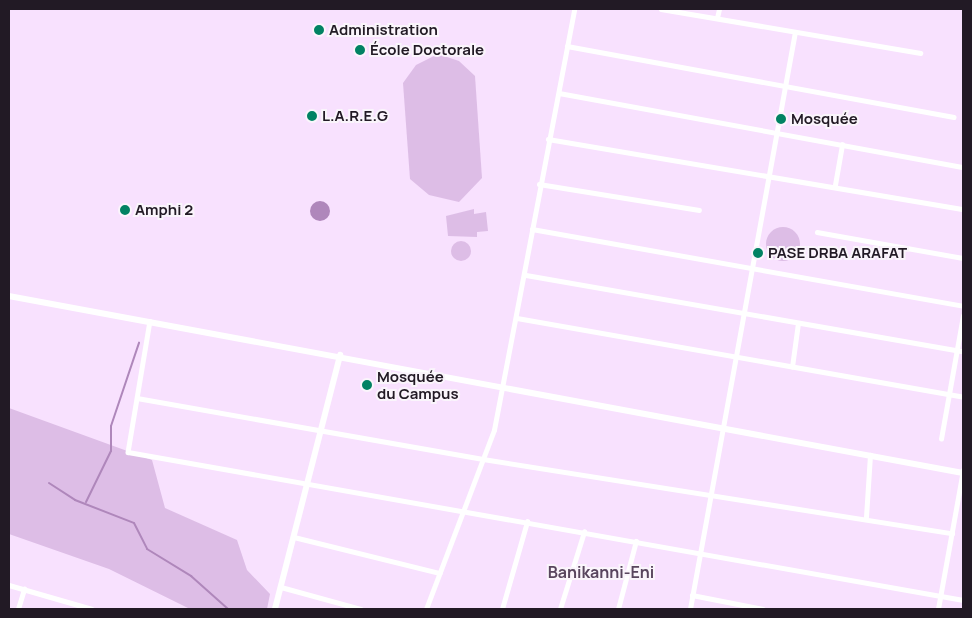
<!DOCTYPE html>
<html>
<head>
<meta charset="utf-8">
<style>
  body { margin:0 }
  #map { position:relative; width:972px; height:618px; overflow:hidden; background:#f8e1fe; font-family:Manrope,sans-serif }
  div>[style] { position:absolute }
  .green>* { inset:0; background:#ddbde6 }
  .round { border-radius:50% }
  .water>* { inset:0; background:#af87bb }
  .stream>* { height:2px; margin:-1px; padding:0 1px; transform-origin:1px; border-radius:1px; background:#af87bb }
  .minor>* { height:4.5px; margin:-2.25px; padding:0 2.25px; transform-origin:2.25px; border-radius:2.25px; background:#fff }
  .tertiary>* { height:5.5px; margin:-2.75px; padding:0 2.75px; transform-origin:2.75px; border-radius:2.75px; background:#fff }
  .dots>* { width:14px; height:14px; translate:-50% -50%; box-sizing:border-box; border:2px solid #faf5fb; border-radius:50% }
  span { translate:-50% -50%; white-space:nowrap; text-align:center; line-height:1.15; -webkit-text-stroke:4px #faf5fb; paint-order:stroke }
  .poi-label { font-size:15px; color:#221a25; font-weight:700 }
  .left { translate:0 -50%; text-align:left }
  .neighbourhood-label { font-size:16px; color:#59465e; font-weight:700 }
  .frame { position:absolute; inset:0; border:10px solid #221a25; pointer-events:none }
</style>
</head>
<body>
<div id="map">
  <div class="green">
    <div style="clip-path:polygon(438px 54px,459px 61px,475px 76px,482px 178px,459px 202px,429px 195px,410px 179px,403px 83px,416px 65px)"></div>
    <div style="clip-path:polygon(474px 209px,474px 214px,486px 212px,488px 231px,477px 232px,477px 237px,448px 236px,446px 216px)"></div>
    <div class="round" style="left:766px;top:227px;width:34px;height:34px"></div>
    <div class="round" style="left:451px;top:241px;width:20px;height:20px"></div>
    <div style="clip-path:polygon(9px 408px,152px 460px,165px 508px,237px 540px,247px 570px,270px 594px,267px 609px,190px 609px,109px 569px,9px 534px)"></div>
  </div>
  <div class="water">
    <div class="round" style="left:310px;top:201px;width:20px;height:20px"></div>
  </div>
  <div class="stream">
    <div style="left:49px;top:483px;width:31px;rotate:33deg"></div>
    <div style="left:75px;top:500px;width:63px;rotate:21.3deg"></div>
    <div style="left:134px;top:523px;width:29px;rotate:63deg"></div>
    <div style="left:147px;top:549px;width:52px;rotate:31.5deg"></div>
    <div style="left:191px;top:576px;width:50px;rotate:41.7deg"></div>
    <div style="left:86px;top:502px;width:57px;rotate:-63.9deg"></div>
    <div style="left:111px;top:451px;width:25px;rotate:-90deg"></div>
    <div style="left:111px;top:426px;width:88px;rotate:-71.4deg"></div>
  </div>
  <div class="minor">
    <div style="left:661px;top:9px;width:263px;rotate:9.6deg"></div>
    <div style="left:717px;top:18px;width:9px;rotate:-77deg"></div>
    <div style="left:567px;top:46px;width:393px;rotate:10.4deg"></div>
    <div style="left:559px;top:93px;width:411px;rotate:10.4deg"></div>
    <div style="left:548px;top:139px;width:421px;rotate:9.6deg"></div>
    <div style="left:539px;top:184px;width:162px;rotate:9.2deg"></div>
    <div style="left:835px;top:185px;width:41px;rotate:-80.1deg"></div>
    <div style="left:532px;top:229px;width:438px;rotate:10.1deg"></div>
    <div style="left:817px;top:232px;width:148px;rotate:10.1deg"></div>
    <div style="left:526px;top:275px;width:444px;rotate:9.9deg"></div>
    <div style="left:517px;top:318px;width:453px;rotate:10deg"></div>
    <div style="left:150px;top:321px;width:133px;rotate:99.5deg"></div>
    <div style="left:128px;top:452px;width:848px;rotate:10.05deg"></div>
    <div style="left:792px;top:367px;width:44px;rotate:-82.2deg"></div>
    <div style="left:137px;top:398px;width:351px;rotate:10deg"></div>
    <div style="left:483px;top:459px;width:475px;rotate:9deg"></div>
    <div style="left:941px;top:439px;width:125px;rotate:-79.9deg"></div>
    <div style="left:866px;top:517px;width:62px;rotate:-86.3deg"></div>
    <div style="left:294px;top:537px;width:150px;rotate:13.9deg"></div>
    <div style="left:9px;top:585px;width:86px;rotate:16.1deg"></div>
    <div style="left:281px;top:587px;width:83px;rotate:15.4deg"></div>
    <div style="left:692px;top:595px;width:72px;rotate:11.2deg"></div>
    <div style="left:18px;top:609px;width:21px;rotate:-73deg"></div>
    <div style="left:426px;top:609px;width:191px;rotate:-69.2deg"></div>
    <div style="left:494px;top:430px;width:429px;rotate:-79.2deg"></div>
    <div style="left:502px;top:609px;width:91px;rotate:-74deg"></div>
    <div style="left:560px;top:609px;width:81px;rotate:-72.7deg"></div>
    <div style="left:618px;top:609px;width:70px;rotate:-75.2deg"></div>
    <div style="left:690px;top:609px;width:586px;rotate:-79.69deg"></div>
    <div style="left:938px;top:609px;width:141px;rotate:-79.8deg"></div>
  </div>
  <div class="tertiary">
    <div style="left:9px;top:296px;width:970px;rotate:10.51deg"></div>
    <div style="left:275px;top:609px;width:262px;rotate:-75.6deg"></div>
  </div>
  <div class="dots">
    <div style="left:319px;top:30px;background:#018263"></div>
    <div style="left:360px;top:50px;background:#018263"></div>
    <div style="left:312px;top:116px;background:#018263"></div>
    <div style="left:781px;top:119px;background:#018263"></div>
    <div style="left:125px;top:210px;background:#018263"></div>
    <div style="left:758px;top:253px;background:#018263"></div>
    <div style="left:367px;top:385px;background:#018263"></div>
  </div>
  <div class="poi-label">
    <span class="left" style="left:329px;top:30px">Administration</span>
    <span class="left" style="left:370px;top:50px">École Doctorale</span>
    <span class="left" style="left:322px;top:116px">L.A.R.E.G</span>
    <span class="left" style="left:791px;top:119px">Mosquée</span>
    <span class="left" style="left:135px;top:210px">Amphi 2</span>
    <span class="left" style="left:768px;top:253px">PASE DRBA ARAFAT</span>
    <span class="left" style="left:377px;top:385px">Mosquée<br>du Campus</span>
  </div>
  <div class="neighbourhood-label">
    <span style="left:601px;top:572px">Banikanni-Eni</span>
  </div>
  <div class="frame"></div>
</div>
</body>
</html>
